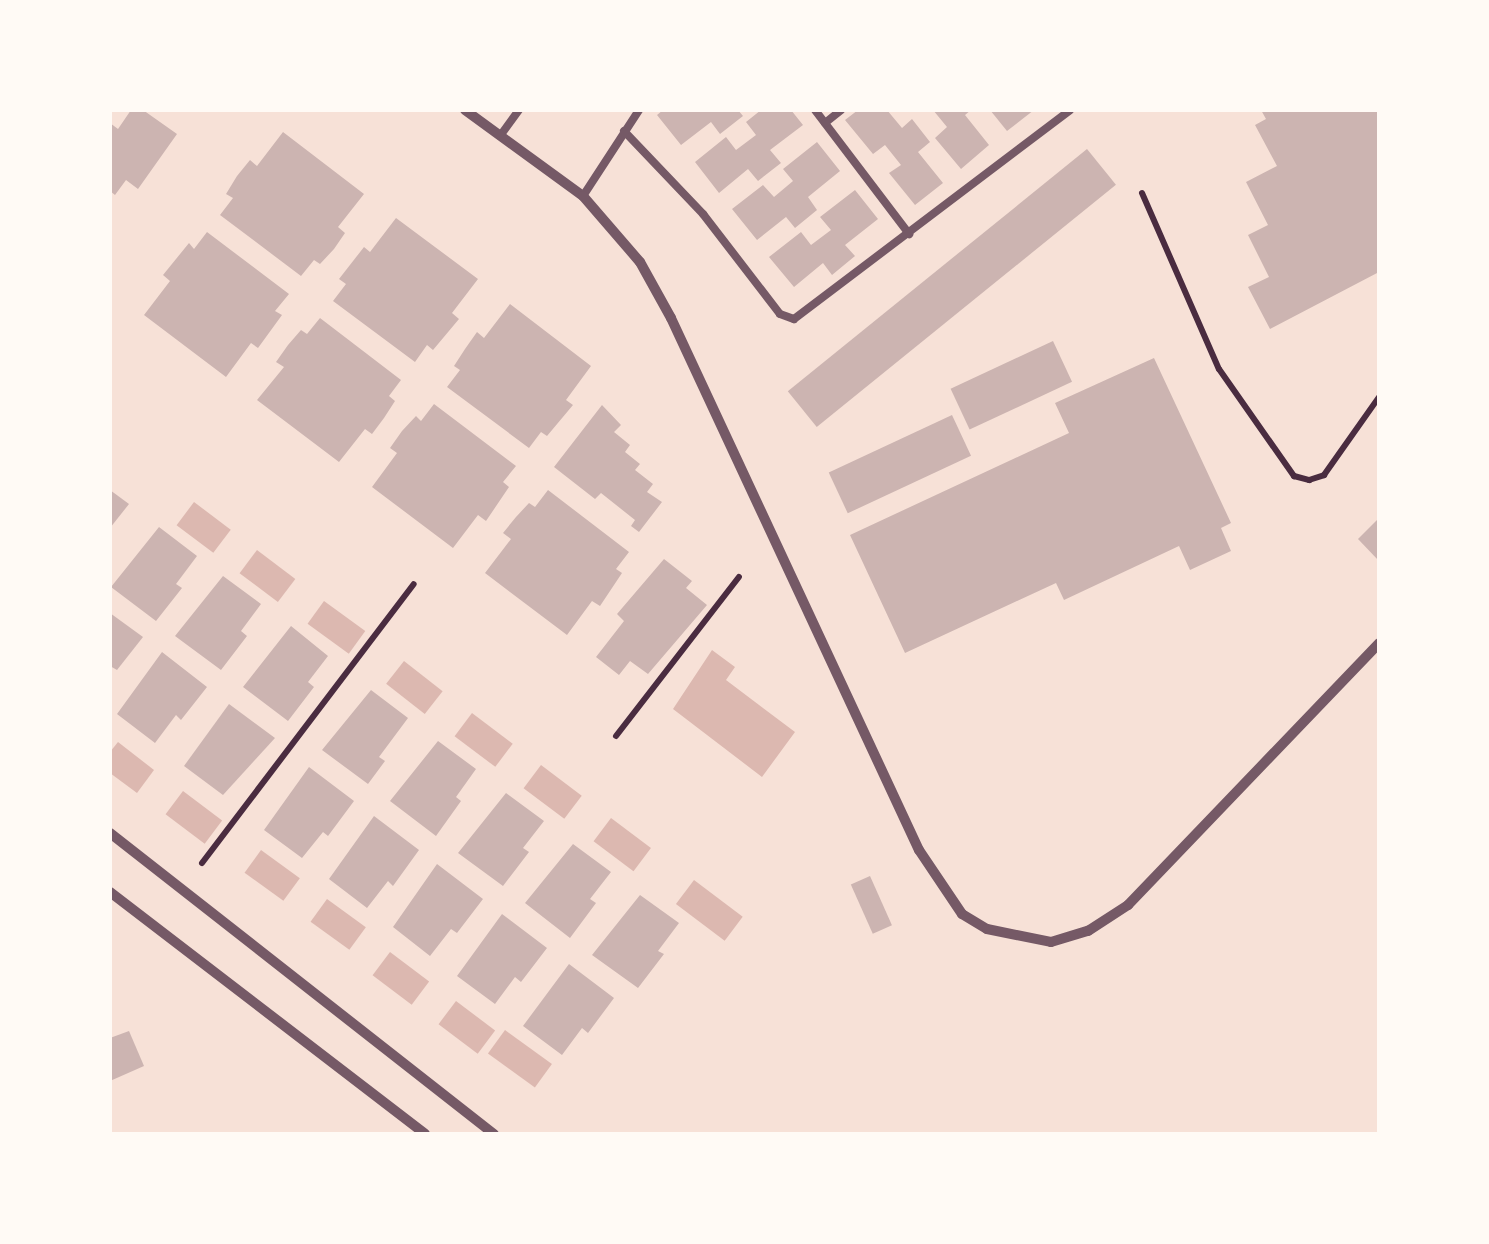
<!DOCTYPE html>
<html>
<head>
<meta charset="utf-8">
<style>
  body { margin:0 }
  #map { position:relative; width:1489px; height:1244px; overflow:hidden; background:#f7e1d7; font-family:"Source Serif 4",serif }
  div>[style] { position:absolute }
  .water>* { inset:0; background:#dcb8b0; transform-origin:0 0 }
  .building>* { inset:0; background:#ccb4b1; transform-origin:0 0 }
  .path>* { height:6px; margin:-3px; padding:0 3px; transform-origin:3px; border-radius:3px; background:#4a2c40 }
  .service>* { height:8px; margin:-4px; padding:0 4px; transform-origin:4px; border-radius:4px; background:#755966 }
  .minor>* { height:10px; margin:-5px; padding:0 5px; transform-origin:5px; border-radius:5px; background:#755966 }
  span { translate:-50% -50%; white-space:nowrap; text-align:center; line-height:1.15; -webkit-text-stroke:10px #fffaf5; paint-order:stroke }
  .frame { position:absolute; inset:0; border:112px solid #fffaf5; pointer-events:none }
</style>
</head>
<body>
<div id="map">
  <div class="water">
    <div style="left:194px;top:502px;width:46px;height:29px;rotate:37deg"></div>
    <div style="left:257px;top:550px;width:48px;height:29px;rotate:37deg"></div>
    <div style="left:324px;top:601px;width:51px;height:28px;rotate:36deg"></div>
    <div style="clip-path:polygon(712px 650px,735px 667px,726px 680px,795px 732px,762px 777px,673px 709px)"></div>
    <div style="left:404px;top:661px;width:49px;height:29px;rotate:38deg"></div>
    <div style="left:472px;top:713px;width:51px;height:29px;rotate:37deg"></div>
    <div style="clip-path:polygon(118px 742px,154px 770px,137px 793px,110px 773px,110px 752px)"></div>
    <div style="left:541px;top:765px;width:51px;height:29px;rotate:37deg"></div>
    <div style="left:183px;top:791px;width:49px;height:29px;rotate:37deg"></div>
    <div style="left:611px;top:818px;width:50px;height:29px;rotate:37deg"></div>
    <div style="left:261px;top:850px;width:48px;height:28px;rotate:36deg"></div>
    <div style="left:694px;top:880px;width:61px;height:30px;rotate:37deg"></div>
    <div style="left:327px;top:899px;width:48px;height:28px;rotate:36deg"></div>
    <div style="left:390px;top:952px;width:49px;height:29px;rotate:37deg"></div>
    <div style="left:456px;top:1001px;width:49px;height:29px;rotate:37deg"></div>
    <div style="left:505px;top:1030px;width:58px;height:29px;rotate:36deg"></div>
  </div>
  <div class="building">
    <div style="clip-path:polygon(131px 110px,143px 110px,177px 134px,138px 189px,126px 180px,115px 195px,110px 191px,110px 123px,118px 129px)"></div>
    <div style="clip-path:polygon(663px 110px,738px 110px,743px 116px,720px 134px,711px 122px,681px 145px,657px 115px)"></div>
    <div style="clip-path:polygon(761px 110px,791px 110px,803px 125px,770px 150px,781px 163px,758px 181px,748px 169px,719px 193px,695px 162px,726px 137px,736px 150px,756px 135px,746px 122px)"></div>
    <div style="clip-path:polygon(858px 110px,887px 110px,902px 128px,912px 119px,930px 142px,918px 152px,943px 183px,915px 205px,889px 173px,901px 165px,885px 145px,873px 154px,845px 120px)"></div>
    <div style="clip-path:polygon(933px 110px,971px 110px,965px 115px,989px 145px,961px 169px,935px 138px,947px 127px)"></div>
    <div style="clip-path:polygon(990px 110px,1034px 110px,1007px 131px)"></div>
    <div style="clip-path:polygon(1261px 110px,1379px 110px,1379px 272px,1270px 329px,1248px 287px,1269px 277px,1248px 235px,1268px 225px,1246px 182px,1277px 166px,1255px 125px,1266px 119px)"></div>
    <div style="clip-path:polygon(283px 132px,364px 194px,338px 227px,345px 233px,334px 249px,320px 264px,314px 260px,301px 276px,220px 215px,233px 198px,226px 194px,237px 176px,250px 160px,257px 166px)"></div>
    <div style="clip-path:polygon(817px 142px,840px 171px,808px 197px,817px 210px,795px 228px,786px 217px,757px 240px,732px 209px,763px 185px,774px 197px,793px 181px,783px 169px)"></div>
    <div style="left:1087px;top:149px;width:46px;height:385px;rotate:51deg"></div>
    <div style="clip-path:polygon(855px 190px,878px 219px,845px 245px,855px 256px,832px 275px,823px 263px,794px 287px,769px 257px,801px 232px,811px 245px,831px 230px,820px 217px)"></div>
    <div style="clip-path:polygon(396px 218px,478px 279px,452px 313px,459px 319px,433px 350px,427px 345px,415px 362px,333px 301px,346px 284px,339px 279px,364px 247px,370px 252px)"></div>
    <div style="clip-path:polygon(207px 232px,289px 294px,275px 311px,282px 315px,258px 348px,251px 343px,226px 377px,144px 315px,170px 281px,163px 275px,189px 243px,194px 249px)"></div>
    <div style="clip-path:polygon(510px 304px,591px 366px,566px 400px,573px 405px,547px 436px,541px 432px,529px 448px,447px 387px,460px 370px,454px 366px,465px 349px,477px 332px,484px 338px)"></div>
    <div style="clip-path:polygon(320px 318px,401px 380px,389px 396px,395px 401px,384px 418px,372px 434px,365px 429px,339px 462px,257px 400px,284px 367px,276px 362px,288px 345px,301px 330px,307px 334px)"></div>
    <div style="left:1053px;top:341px;width:45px;height:113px;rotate:65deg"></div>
    <div style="clip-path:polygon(1154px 358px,1231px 523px,1221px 528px,1231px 551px,1190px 570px,1179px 546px,1064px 600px,1056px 583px,905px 653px,850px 535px,1069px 433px,1055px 403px)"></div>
    <div style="clip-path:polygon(434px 404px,516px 466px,503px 482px,509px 487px,486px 521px,478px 515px,453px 548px,372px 487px,397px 453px,390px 448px,402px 431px,416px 416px,421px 421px)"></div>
    <div style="clip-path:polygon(602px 405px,621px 425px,614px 432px,630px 445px,625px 452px,640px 464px,635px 470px,653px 484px,647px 492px,662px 502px,639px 532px,631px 526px,635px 520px,601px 493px,595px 499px,554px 467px)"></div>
    <div style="left:952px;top:415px;width:45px;height:136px;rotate:65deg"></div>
    <div style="clip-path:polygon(110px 490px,129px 504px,110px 528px)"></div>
    <div style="clip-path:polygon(548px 490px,629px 552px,616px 569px,622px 573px,600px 606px,592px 601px,567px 635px,485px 573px,511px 539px,503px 533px,516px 517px,529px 503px,535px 507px)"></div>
    <div style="clip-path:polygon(1379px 518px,1379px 561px,1358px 539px)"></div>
    <div style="clip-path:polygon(159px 527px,197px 556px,176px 584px,182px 588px,156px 621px,111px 587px)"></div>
    <div style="clip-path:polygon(664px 559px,692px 581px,686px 588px,707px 605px,648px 674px,630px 661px,619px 675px,596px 657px,624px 621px,617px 614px)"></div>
    <div style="clip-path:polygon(223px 576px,261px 604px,241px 631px,247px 636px,221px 670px,175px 636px)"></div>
    <div style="clip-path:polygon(110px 613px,143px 637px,117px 670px,110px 666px)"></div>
    <div style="clip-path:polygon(291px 626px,328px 656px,308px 682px,314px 687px,288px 721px,243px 687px)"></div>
    <div style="clip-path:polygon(162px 652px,207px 687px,181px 720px,176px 715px,155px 743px,117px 714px)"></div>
    <div style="clip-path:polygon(371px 690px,408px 718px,379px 757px,385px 761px,368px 784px,322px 750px)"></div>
    <div style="clip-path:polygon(229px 704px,275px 738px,223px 795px,184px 766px)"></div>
    <div style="clip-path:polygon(438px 741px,476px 769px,456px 797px,461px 801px,436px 836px,390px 801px)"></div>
    <div style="clip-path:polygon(309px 767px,354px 801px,328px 836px,323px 832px,302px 858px,264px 830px)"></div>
    <div style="clip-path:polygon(506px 793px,544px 821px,523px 848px,529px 852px,503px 886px,458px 853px)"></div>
    <div style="clip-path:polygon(374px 816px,419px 850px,393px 886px,388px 881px,367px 908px,329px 879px)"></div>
    <div style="clip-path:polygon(573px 844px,611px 872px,590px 899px,596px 903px,570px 938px,525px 903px)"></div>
    <div style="clip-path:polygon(437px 864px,483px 899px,457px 933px,451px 929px,430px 956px,393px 927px)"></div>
    <div style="left:870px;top:876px;width:54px;height:21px;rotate:66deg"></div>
    <div style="clip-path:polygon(640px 895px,679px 923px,658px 951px,664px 954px,638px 988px,592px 955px)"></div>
    <div style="clip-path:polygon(502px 914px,547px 948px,521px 982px,515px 977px,495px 1004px,457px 976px)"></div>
    <div style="clip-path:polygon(569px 964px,614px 998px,588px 1033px,582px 1028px,562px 1055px,523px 1026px)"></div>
    <div style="clip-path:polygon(129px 1031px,144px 1066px,110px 1081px,110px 1038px)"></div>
  </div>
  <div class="path">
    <div style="left:1142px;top:193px;width:192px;rotate:66.4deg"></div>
    <div style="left:1219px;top:369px;width:131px;rotate:55deg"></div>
    <div style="left:1294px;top:476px;width:16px;rotate:15deg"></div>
    <div style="left:1309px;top:480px;width:16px;rotate:-18deg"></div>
    <div style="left:1324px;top:475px;width:95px;rotate:-54.8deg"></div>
    <div style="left:616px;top:736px;width:201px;rotate:-52.3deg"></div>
    <div style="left:202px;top:863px;width:350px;rotate:-52.8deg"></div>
  </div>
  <div class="service">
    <div style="left:815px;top:110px;width:156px;rotate:52.8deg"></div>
    <div style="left:825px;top:123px;width:21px;rotate:-39deg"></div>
    <div style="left:624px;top:131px;width:115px;rotate:46.4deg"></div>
    <div style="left:703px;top:214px;width:126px;rotate:52.4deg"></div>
    <div style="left:780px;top:314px;width:15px;rotate:20deg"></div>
    <div style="left:794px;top:319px;width:346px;rotate:-37.1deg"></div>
    <div style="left:500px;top:136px;width:32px;rotate:-54deg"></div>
    <div style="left:583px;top:196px;width:103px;rotate:-56.9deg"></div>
  </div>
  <div class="minor">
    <div style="left:465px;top:110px;width:146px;rotate:36.1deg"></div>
    <div style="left:583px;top:196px;width:87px;rotate:49.2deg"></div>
    <div style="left:640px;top:262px;width:64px;rotate:61deg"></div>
    <div style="left:671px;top:318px;width:587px;rotate:65.01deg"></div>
    <div style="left:919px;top:850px;width:77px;rotate:56.1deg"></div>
    <div style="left:962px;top:914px;width:29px;rotate:31deg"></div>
    <div style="left:987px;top:929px;width:65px;rotate:11.5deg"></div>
    <div style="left:1051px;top:942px;width:39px;rotate:-17deg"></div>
    <div style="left:1088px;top:931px;width:48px;rotate:-33deg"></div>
    <div style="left:1128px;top:905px;width:363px;rotate:-46.2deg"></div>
    <div style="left:110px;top:833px;width:488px;rotate:38.1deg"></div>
    <div style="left:110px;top:892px;width:397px;rotate:37.5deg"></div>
  </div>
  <div class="frame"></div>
</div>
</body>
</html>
